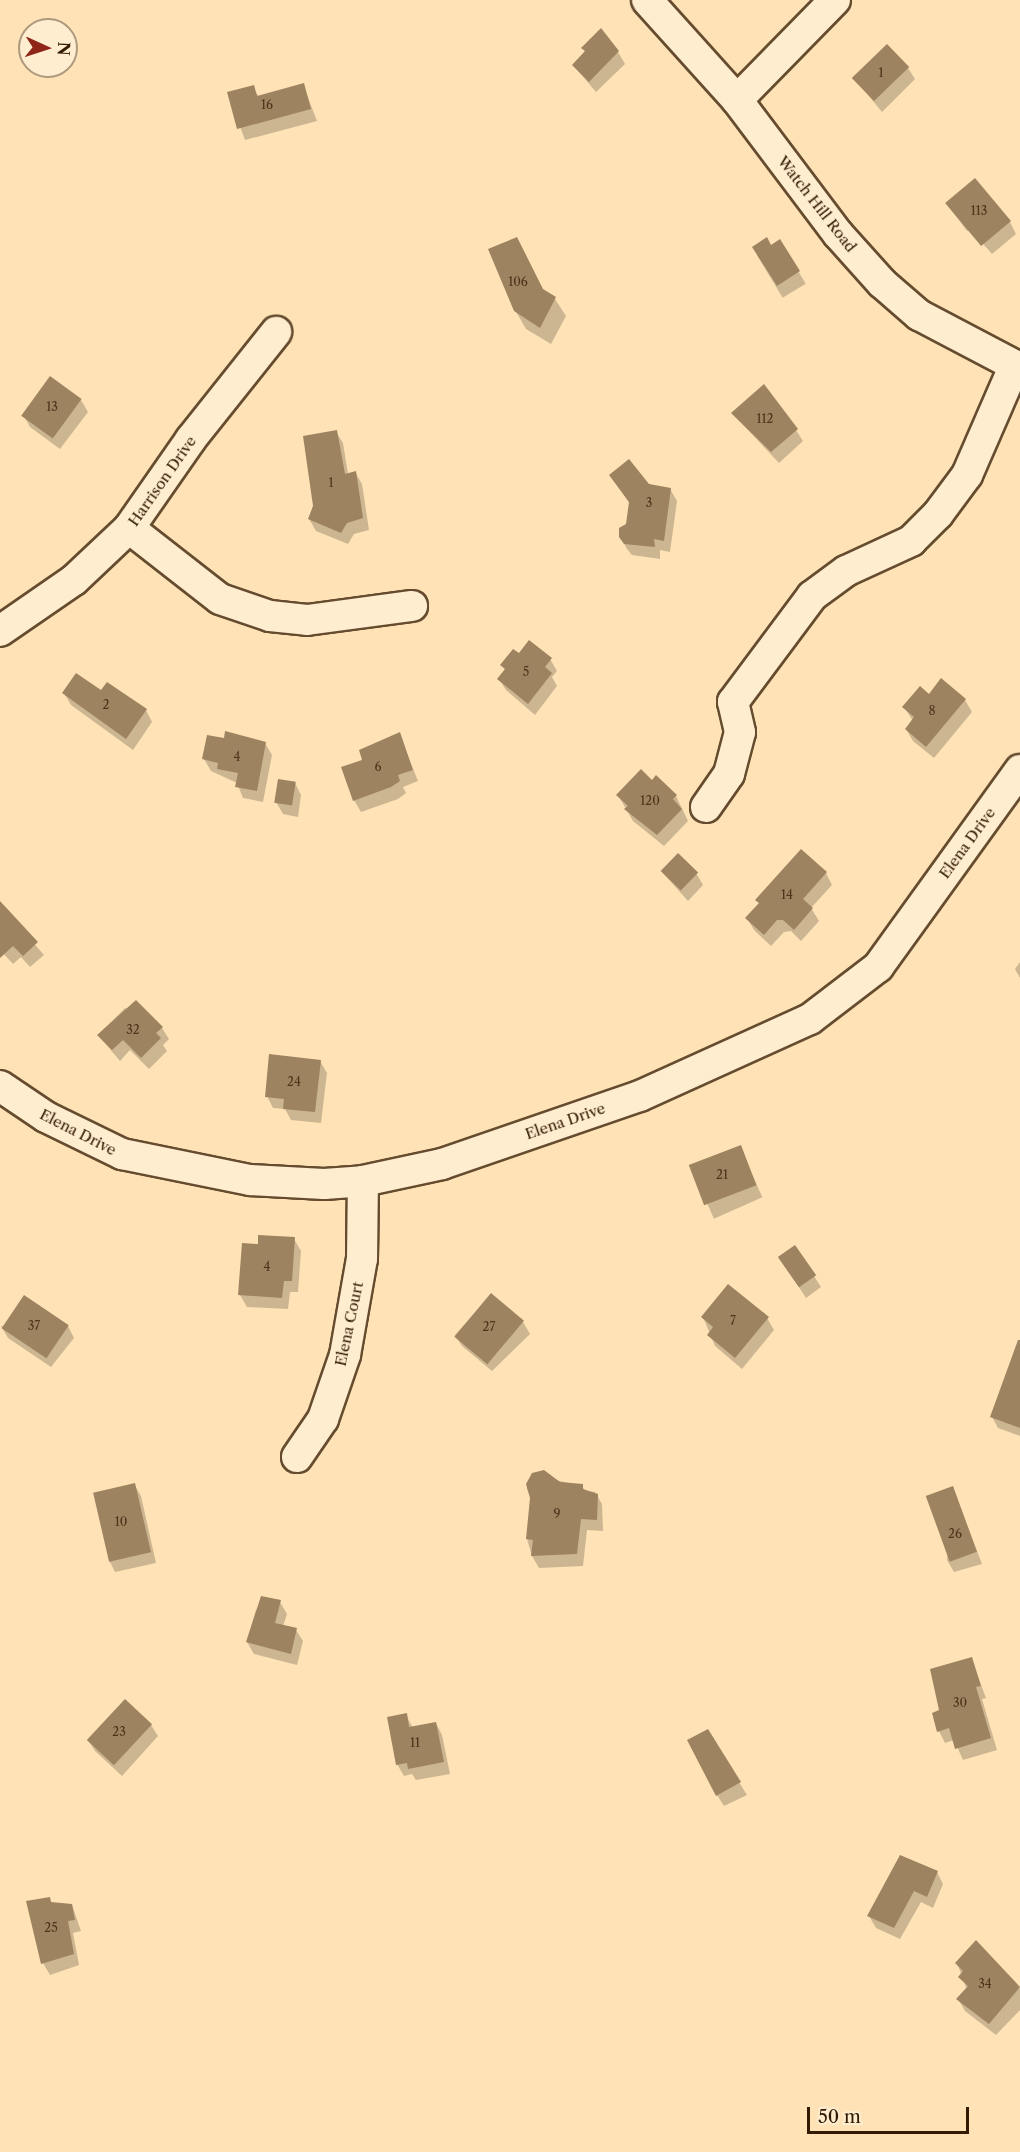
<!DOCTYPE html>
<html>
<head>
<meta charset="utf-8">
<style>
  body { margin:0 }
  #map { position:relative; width:1020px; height:2152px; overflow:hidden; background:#ffe3b6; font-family:"Libre Caslon Text",serif }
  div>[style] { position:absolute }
  .shadow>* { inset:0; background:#0003; transform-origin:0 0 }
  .building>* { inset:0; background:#9d8360; transform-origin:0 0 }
  .roads { filter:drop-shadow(2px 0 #664c2f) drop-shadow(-2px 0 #664c2f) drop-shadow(0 2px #664c2f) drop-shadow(0 -2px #664c2f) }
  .minor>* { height:30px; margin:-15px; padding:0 15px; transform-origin:15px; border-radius:15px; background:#ffedd0 }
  span { translate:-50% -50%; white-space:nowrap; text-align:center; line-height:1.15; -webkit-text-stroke:5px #ffedd0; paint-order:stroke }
  .number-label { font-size:12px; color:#4e341a }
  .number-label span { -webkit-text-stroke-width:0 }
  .street-label { font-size:15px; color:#331a02 }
  .north { position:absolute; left:18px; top:18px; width:60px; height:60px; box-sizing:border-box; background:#ffedd0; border:2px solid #ad997e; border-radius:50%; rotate:93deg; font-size:16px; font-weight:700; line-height:24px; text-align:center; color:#331a02 }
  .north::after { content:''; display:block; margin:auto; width:21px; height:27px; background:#8f2418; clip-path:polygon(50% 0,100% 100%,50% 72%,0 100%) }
  .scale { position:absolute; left:807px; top:2107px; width:162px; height:27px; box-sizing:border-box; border:3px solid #331a02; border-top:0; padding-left:8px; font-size:18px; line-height:21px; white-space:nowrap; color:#331a02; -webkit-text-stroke:4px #ffedd0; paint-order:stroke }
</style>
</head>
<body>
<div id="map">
  <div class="shadow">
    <div style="clip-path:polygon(583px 48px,618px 52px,625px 64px,596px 92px,573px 65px,586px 53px)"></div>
    <div style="clip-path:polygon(908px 68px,915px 79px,882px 112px,855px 79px)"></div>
    <div style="clip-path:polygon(303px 85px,317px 121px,245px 140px,228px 94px,253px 87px,259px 97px)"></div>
    <div style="clip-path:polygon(947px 204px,1010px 222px,1016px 234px,992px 254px,970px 229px,967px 231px)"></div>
    <div style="left:780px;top:241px;width:50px;height:27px;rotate:59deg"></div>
    <div style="clip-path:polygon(544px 291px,555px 299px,566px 316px,551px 344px,526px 329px,515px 310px)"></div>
    <div style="clip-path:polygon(81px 400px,88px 412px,60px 449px,30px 427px,24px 416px)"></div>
    <div style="clip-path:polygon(733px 414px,796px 430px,803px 441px,779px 463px)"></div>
    <div style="clip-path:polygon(336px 432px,343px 443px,348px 474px,355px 472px,362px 484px,369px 530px,354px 534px,348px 544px,316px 531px,309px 519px)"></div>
    <div style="clip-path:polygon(611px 476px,670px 489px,677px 501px,670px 552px,660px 550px,660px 559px,632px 555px,627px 549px,620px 536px,628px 525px,630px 504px)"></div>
    <div style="clip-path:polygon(519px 655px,550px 659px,557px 671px,552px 677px,557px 686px,535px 715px,506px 690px,499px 679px,506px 671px,502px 665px)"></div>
    <div style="clip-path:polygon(102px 692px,146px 710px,152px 722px,133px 750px,71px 705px,64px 693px)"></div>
    <div style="clip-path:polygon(929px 696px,965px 700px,972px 712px,934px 758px,913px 741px,906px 729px,913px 721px,904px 707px)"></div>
    <div style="clip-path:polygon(399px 734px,418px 781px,403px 787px,406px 793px,398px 799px,361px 812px,354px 800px,364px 761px)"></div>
    <div style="clip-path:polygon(265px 743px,272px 755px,263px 802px,243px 798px,237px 783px,211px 771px,204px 759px)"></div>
    <div style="clip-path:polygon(652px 782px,676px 796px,688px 821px,664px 846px,633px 821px,618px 795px)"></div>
    <div style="clip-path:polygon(295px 783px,301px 795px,298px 817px,283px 814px,276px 802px)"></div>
    <div style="clip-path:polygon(662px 872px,696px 873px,703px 885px,688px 901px)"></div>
    <div style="clip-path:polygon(826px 873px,832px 885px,811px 908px,819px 921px,801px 941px,791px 931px,784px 932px,771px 946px,754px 930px,747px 918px,760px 905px,757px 900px)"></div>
    <div style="clip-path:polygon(0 904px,44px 955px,30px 967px,21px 957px,13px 964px,0 950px)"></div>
    <div style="clip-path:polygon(1020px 962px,1020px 978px,1015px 969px)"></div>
    <div style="clip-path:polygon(125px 1008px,162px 1028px,169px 1039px,163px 1045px,167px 1051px,149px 1069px,130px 1050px,120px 1061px,98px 1035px)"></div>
    <div style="clip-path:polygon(320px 1061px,327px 1073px,321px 1123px,291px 1120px,285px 1109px,273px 1108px,267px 1096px)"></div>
    <div style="left:740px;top:1147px;width:55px;height:53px;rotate:66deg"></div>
    <div style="clip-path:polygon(294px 1239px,301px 1251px,298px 1292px,290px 1292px,288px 1309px,247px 1307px,240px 1295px,259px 1246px)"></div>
    <div style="clip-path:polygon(787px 1269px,814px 1276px,821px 1287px,806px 1298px)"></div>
    <div style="clip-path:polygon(491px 1295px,523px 1322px,530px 1334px,492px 1371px,462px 1346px,455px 1335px)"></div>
    <div style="clip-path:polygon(703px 1317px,767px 1318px,774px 1330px,742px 1369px,715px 1346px)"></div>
    <div style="clip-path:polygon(1px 1326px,68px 1326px,74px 1338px,51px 1367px,8px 1338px)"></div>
    <div style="clip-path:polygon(1020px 1366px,1020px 1436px,998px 1428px,992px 1417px)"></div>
    <div style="clip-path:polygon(533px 1475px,582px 1486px,585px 1491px,595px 1492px,602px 1504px,603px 1531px,587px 1530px,583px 1566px,539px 1568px,532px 1556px,527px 1539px,531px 1498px,527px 1489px)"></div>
    <div style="clip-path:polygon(134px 1484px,141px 1496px,156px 1563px,115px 1572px,109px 1560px)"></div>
    <div style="clip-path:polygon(953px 1488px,982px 1564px,954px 1572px,947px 1560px)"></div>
    <div style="clip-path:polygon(280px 1602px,287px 1614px,283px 1626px,296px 1630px,303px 1641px,297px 1665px,254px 1654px,247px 1642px,256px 1610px)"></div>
    <div style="clip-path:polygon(971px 1658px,986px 1698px,982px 1699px,997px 1750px,963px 1760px,954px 1740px,945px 1743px,939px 1731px,941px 1712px)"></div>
    <div style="clip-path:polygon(406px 1715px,413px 1728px,436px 1723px,442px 1735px,450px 1774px,416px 1780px,412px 1774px,404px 1776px,397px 1764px)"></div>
    <div style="clip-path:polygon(151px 1725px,158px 1736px,122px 1776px,95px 1751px,88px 1740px)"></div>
    <div style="clip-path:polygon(707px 1731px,747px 1795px,724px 1806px,717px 1795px)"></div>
    <div style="clip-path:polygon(937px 1872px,943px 1884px,933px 1908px,921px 1902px,900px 1939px,876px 1928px,869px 1916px)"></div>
    <div style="clip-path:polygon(49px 1898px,52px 1904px,72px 1905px,81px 1931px,73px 1933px,79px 1965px,50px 1975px,43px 1963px)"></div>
    <div style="clip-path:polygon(976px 1943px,1020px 1989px,1020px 2010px,996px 2035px,965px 2011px,958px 1999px,967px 1990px,957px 1963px)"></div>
  </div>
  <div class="building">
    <div style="clip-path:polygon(601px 28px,619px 51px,589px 82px,572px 65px,585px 51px,581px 48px)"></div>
    <div style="left:887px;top:44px;width:32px;height:49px;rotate:46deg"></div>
    <div style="clip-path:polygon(304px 83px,311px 109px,237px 129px,227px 92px,254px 85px,257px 96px)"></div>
    <div style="left:975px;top:178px;width:56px;height:39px;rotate:50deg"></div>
    <div style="clip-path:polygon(517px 237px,543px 289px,556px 297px,540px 328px,514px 311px,488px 249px)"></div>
    <div style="clip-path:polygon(767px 237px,771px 245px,780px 239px,800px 271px,777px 286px,752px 247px)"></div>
    <div style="left:50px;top:376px;width:39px;height:49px;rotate:36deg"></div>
    <div style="clip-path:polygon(764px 384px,798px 429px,771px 452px,731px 413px)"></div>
    <div style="clip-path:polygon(337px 430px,345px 474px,356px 471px,363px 518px,347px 523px,341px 533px,308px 519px,313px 506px,303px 436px)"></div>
    <div style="clip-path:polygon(629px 459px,649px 484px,671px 488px,664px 541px,654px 539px,655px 547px,624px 544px,619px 537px,619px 528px,626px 524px,629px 502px,609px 475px)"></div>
    <div style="clip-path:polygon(529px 640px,552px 658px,545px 667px,552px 673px,528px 704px,497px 679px,505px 669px,500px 665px,513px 649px,519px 653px)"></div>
    <div style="clip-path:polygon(76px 673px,101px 690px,107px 682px,147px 709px,126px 739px,62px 693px)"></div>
    <div style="clip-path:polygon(941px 678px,966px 699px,926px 747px,905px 729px,914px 717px,902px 707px,920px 686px,929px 694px)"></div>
    <div style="clip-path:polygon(225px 731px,266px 742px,257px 791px,235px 787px,238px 773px,217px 769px,218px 763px,202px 759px,207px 735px,224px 738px)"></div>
    <div style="clip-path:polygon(400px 732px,413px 770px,398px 775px,400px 781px,391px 787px,353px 801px,341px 767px,362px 760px,359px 750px)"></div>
    <div style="clip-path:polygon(641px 769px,652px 780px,656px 775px,677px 795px,673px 799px,682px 809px,657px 835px,624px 809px,628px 806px,616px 795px)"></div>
    <div style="left:278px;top:779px;width:18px;height:24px;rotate:9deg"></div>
    <div style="clip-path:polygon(801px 849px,827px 872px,803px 899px,813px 908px,794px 930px,783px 920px,777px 920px,764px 935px,745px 918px,759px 903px,755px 900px)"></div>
    <div style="left:678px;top:853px;width:28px;height:25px;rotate:44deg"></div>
    <div style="clip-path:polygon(0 901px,38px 942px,23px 956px,13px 946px,0 958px)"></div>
    <div style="clip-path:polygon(136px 1000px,163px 1027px,156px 1033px,161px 1038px,141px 1058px,123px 1040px,112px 1050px,97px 1035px)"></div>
    <div style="clip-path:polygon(269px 1054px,321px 1060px,315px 1112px,283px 1109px,284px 1099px,265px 1097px)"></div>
    <div style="left:741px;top:1145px;width:43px;height:56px;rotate:69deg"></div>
    <div style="clip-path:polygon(258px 1235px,295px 1237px,292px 1281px,284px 1281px,282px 1298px,238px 1295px,242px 1243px,258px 1244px)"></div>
    <div style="left:795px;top:1245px;width:37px;height:21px;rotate:55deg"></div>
    <div style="clip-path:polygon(728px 1284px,769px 1317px,735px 1358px,707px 1335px,713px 1327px,701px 1317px)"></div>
    <div style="left:491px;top:1293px;width:43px;height:57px;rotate:40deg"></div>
    <div style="left:24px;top:1295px;width:54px;height:40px;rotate:34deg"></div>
    <div style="clip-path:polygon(1018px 1340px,1020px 1340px,1020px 1428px,990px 1417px)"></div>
    <div style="clip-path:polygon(544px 1470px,560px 1482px,583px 1484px,583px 1489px,598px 1494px,597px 1520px,581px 1519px,577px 1554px,531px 1556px,533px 1540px,526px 1539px,530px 1498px,526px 1484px,532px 1473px)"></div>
    <div style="left:135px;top:1483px;width:71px;height:43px;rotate:77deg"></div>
    <div style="left:953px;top:1486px;width:70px;height:29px;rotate:70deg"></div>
    <div style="clip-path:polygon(261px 1596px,281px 1600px,275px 1623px,297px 1628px,291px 1654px,246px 1642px)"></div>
    <div style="clip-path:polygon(972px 1657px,981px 1686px,976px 1687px,991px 1738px,955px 1749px,949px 1728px,937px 1732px,932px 1713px,939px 1710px,930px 1669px)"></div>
    <div style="left:125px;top:1699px;width:37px;height:56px;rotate:43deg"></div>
    <div style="clip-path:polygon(407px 1713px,409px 1727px,436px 1722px,444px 1762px,408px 1769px,407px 1763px,396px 1765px,387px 1717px)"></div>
    <div style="clip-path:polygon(708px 1729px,741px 1782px,716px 1796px,687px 1740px)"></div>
    <div style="clip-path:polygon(900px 1855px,938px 1871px,927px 1897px,914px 1891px,894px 1928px,867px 1916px)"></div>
    <div style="clip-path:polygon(50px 1897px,51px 1902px,72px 1904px,75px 1920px,68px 1921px,74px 1954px,41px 1964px,26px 1901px)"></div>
    <div style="clip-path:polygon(976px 1940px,1020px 1987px,989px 2024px,956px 1999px,968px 1986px,958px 1977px,963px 1971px,955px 1963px)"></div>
  </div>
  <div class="roads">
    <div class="minor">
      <div style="left:647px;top:0;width:135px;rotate:48deg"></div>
      <div style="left:737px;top:100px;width:168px;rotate:53deg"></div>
      <div style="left:838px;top:234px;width:66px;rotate:48.1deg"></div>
      <div style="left:882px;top:283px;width:49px;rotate:40.9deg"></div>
      <div style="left:919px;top:315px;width:114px;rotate:27.7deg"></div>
      <div style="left:737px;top:100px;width:140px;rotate:-45.6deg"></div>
      <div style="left:129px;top:528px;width:115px;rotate:38deg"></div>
      <div style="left:220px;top:599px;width:53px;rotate:18.8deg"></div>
      <div style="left:270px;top:616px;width:37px;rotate:6deg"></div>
      <div style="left:307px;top:620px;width:106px;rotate:-7.6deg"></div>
      <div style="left:0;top:631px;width:90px;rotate:-34.6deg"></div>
      <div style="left:74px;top:580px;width:76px;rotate:-43.4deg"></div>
      <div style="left:129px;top:528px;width:108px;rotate:-55.1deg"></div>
      <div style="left:191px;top:439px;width:137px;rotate:-51.5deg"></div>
      <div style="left:706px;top:807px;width:40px;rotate:-55.1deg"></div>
      <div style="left:729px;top:774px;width:43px;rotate:-75.3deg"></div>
      <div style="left:740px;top:732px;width:31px;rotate:-103deg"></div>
      <div style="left:733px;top:702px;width:132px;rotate:-53.3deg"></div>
      <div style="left:812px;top:596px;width:42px;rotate:-36.3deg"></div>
      <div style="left:846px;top:571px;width:72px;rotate:-24.8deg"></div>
      <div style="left:911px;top:541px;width:38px;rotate:-45deg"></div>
      <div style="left:938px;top:514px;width:49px;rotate:-53.4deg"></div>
      <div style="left:967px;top:475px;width:118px;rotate:-66.5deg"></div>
      <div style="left:0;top:1086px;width:55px;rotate:34deg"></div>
      <div style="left:46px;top:1117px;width:85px;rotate:26deg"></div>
      <div style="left:122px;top:1154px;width:131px;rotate:11.5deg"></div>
      <div style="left:250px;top:1180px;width:74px;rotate:3.1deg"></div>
      <div style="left:324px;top:1184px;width:39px;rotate:-4deg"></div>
      <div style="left:363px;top:1181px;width:81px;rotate:-12.1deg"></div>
      <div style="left:442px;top:1164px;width:209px;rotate:-19deg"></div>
      <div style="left:640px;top:1096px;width:187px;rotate:-24.4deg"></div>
      <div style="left:810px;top:1019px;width:86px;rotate:-37.4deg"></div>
      <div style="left:878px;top:967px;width:243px;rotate:-54.2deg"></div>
      <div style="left:297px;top:1457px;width:46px;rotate:-55.6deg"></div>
      <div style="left:323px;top:1419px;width:68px;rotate:-71deg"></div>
      <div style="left:345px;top:1355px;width:97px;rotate:-80deg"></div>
      <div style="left:362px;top:1259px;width:78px;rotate:-89.3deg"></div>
    </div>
  </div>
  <div class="number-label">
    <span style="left:881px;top:73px">1</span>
    <span style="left:267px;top:105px">16</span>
    <span style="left:979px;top:211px">113</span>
    <span style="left:518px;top:282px">106</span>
    <span style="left:52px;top:407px">13</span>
    <span style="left:765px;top:419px">112</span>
    <span style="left:331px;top:483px">1</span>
    <span style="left:649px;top:503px">3</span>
    <span style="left:526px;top:672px">5</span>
    <span style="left:106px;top:705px">2</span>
    <span style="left:932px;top:711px">8</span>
    <span style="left:237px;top:757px">4</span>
    <span style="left:378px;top:767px">6</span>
    <span style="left:650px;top:801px">120</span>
    <span style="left:787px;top:895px">14</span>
    <span style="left:133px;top:1030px">32</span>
    <span style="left:294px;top:1082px">24</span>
    <span style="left:722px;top:1175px">21</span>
    <span style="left:267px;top:1267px">4</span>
    <span style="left:733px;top:1321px">7</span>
    <span style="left:34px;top:1326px">37</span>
    <span style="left:489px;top:1327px">27</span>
    <span style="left:557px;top:1514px">9</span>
    <span style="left:121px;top:1522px">10</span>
    <span style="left:955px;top:1534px">26</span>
    <span style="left:960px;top:1703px">30</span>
    <span style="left:119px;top:1732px">23</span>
    <span style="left:415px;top:1743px">11</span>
    <span style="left:51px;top:1928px">25</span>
    <span style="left:985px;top:1984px">34</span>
  </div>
  <div class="street-label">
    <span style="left:817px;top:204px;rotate:52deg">Watch Hill Road</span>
    <span style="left:162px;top:481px;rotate:-55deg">Harrison Drive</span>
    <span style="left:967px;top:843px;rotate:-54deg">Elena Drive</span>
    <span style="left:565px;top:1121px;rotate:-19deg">Elena Drive</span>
    <span style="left:78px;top:1132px;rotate:27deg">Elena Drive</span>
    <span style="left:349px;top:1324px;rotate:-78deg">Elena Court</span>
  </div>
  <div class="north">N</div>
  <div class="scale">50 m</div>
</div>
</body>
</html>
